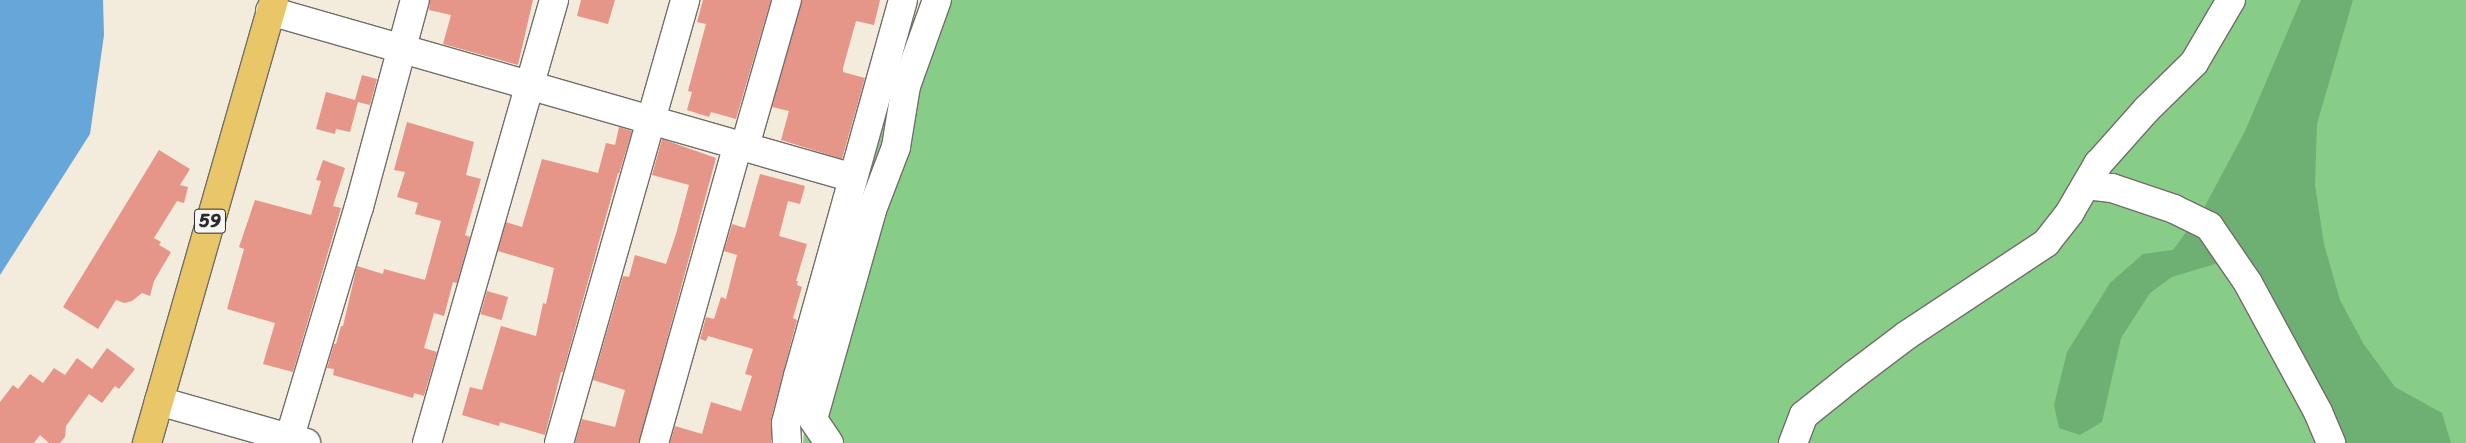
<!DOCTYPE html>
<html>
<head>
<meta charset="utf-8">
<style>
  body { margin:0 }
  #map { position:relative; width:2466px; height:443px; overflow:hidden; background:#f3ebdb; font-family:Sriracha,sans-serif }
  div>[style] { position:absolute }
  .green>* { inset:0; background:#88cd87 }
  .forest>* { inset:0; background:#6eb074 }
  .water>* { inset:0; background:#67a6d9 }
  .building>* { inset:0; background:#e69689; transform-origin:0 0 }
  .roads { filter:drop-shadow(1px 0 #716e69) drop-shadow(-1px 0 #716e69) drop-shadow(0 1px #716e69) drop-shadow(0 -1px #716e69) }
  .minor>* { height:28px; margin:-14px; padding:0 14px; transform-origin:14px; border-radius:14px; background:#fff }
  .major>* { height:28px; margin:-14px; padding:0 14px; transform-origin:14px; border-radius:14px; background:#e9c769 }
  span { translate:-50% -50%; white-space:nowrap; text-align:center; line-height:1.15; -webkit-text-stroke:4px #f6f6f2; paint-order:stroke }
  .shield-label span { padding:1px 4px; background:#f6f6f2; border:1px solid; border-radius:4px; -webkit-text-stroke-width:0 }
  .shield-label { font-size:18px; color:#2b2b2b; font-weight:700 }
</style>
</head>
<body>
<div id="map">
  <div class="green">
    <div style="clip-path:polygon(924px 0,2466px 0,2466px 443px,803px 443px,805px 416px,824px 334px,870px 170px)"></div>
  </div>
  <div class="forest">
    <div style="clip-path:polygon(2301px 0,2353px 0,2317px 124px,2315px 185px,2324px 244px,2340px 300px,2363px 343px,2395px 387px,2442px 413px,2451px 443px,2343px 443px,2256px 276px,2215px 264px,2172px 277px,2150px 293px,2121px 338px,2102px 422px,2080px 435px,2059px 428px,2054px 405px,2067px 352px,2110px 283px,2143px 254px,2173px 250px,2205px 206px,2245px 131px)"></div>
  </div>
  <div class="water">
    <div style="clip-path:polygon(0 0,103px 0,104px 35px,90px 134px,0 275px)"></div>
  </div>
  <div class="building">
    <div style="clip-path:polygon(430px 0,533px 0,518px 65px,443px 44px,451px 15px,429px 10px)"></div>
    <div style="clip-path:polygon(581px 0,615px 0,608px 24px,577px 16px)"></div>
    <div style="clip-path:polygon(703px 0,771px 0,736px 119px,711px 112px,709px 117px,687px 110px,692px 92px,688px 91px,706px 24px,697px 22px)"></div>
    <div style="clip-path:polygon(802px 0,880px 0,874px 25px,856px 21px,843px 68px,843px 72px,865px 78px,842px 159px,781px 140px,789px 111px,772px 107px)"></div>
    <div style="clip-path:polygon(362px 75px,377px 79px,370px 105px,358px 102px,350px 132px,336px 129px,335px 134px,316px 129px,326px 92px,355px 100px)"></div>
    <div style="clip-path:polygon(407px 122px,474px 142px,466px 175px,481px 179px,465px 235px,470px 237px,457px 283px,453px 282px,444px 316px,434px 313px,424px 348px,437px 352px,424px 396px,414px 393px,413px 398px,333px 375px,334px 369px,327px 368px,334px 344px,336px 344px,341px 326px,343px 326px,357px 266px,383px 274px,384px 269px,425px 280px,441px 221px,415px 214px,418px 203px,397px 197px,405px 172px,394px 170px)"></div>
    <div style="clip-path:polygon(619px 127px,632px 131px,619px 174px,618px 173px,563px 372px,561px 372px,545px 435px,500px 422px,499px 426px,462px 415px,470px 387px,482px 390px,501px 326px,536px 336px,543px 303px,546px 304px,554px 268px,498px 251px,506px 222px,522px 227px,542px 159px,598px 173px,606px 143px,615px 145px)"></div>
    <div style="clip-path:polygon(662px 139px,716px 158px,639px 443px,575px 443px,582px 419px,615px 427px,625px 390px,593px 380px,623px 276px,629px 277px,635px 255px,666px 264px,676px 234px,689px 185px,652px 175px)"></div>
    <div style="clip-path:polygon(159px 150px,190px 169px,180px 185px,188px 187px,184px 203px,177px 201px,154px 238px,161px 242px,159px 245px,171px 252px,154px 281px,150px 296px,142px 293px,132px 301px,124px 303px,116px 300px,98px 329px,63px 307px)"></div>
    <div style="clip-path:polygon(323px 160px,345px 168px,333px 206px,341px 208px,293px 372px,263px 364px,275px 323px,227px 309px,244px 249px,239px 247px,255px 200px,311px 215px,321px 181px,316px 180px)"></div>
    <div style="clip-path:polygon(760px 174px,805px 186px,800px 204px,788px 201px,779px 236px,807px 244px,796px 281px,798px 281px,797px 285px,802px 287px,793px 318px,797px 320px,771px 419px,771px 443px,670px 443px,675px 426px,702px 434px,711px 402px,741px 411px,752px 376px,745px 374px,753px 349px,708px 336px,706px 341px,700px 339px,706px 317px,714px 319px,721px 297px,726px 299px,737px 255px,724px 251px,732px 224px,745px 228px)"></div>
    <div style="left:487px;top:291px;width:22px;height:24px;rotate:16deg"></div>
    <div style="clip-path:polygon(107px 348px,135px 369px,119px 389px,115px 386px,102px 403px,89px 394px,66px 426px,65px 437px,60px 443px,49px 443px,40px 435px,34px 443px,0 443px,0 402px,13px 385px,18px 389px,30px 374px,43px 383px,54px 368px,65px 375px,77px 358px,92px 369px)"></div>
  </div>
  <div class="roads">
    <div class="minor">
      <div style="left:270px;top:11px;width:606px;rotate:15.98deg"></div>
      <div style="left:745px;top:146px;width:152px;rotate:-74deg"></div>
      <div style="left:2086px;top:185px;width:26px;rotate:7deg"></div>
      <div style="left:2112px;top:188px;width:65px;rotate:18.7deg"></div>
      <div style="left:2174px;top:209px;width:39px;rotate:26deg"></div>
      <div style="left:2209px;top:226px;width:69px;rotate:55.6deg"></div>
      <div style="left:2248px;top:283px;width:147px;rotate:61.5deg"></div>
      <div style="left:2318px;top:412px;width:34px;rotate:67deg"></div>
      <div style="left:159px;top:401px;width:153px;rotate:15.9deg"></div>
      <div style="left:288px;top:443px;width:246px;rotate:-73.3deg"></div>
      <div style="left:359px;top:207px;width:214px;rotate:-74.9deg"></div>
      <div style="left:427px;top:443px;width:461px;rotate:-74deg"></div>
      <div style="left:559px;top:443px;width:461px;rotate:-74.1deg"></div>
      <div style="left:654px;top:443px;width:311px;rotate:-74.3deg"></div>
      <div style="left:787px;top:443px;width:20px;rotate:-93deg"></div>
      <div style="left:786px;top:423px;width:49px;rotate:-75.7deg"></div>
      <div style="left:798px;top:376px;width:390px;rotate:-74.4deg"></div>
      <div style="left:829px;top:443px;width:29px;rotate:-124deg"></div>
      <div style="left:813px;top:419px;width:217px;rotate:-74.2deg"></div>
      <div style="left:872px;top:210px;width:67px;rotate:-69.1deg"></div>
      <div style="left:896px;top:147px;width:62px;rotate:-80.7deg"></div>
      <div style="left:906px;top:86px;width:91px;rotate:-70.2deg"></div>
      <div style="left:1793px;top:443px;width:30px;rotate:-69deg"></div>
      <div style="left:1804px;top:415px;width:64px;rotate:-38.7deg"></div>
      <div style="left:1854px;top:375px;width:66px;rotate:-37deg"></div>
      <div style="left:1907px;top:335px;width:167px;rotate:-33.5deg"></div>
      <div style="left:2046px;top:243px;width:39px;rotate:-52deg"></div>
      <div style="left:2070px;top:212px;width:56px;rotate:-59.7deg"></div>
      <div style="left:2098px;top:164px;width:74px;rotate:-48.3deg"></div>
      <div style="left:2147px;top:109px;width:66px;rotate:-44.4deg"></div>
      <div style="left:2194px;top:63px;width:73px;rotate:-59.6deg"></div>
    </div>
    <div class="major">
      <div style="left:147px;top:443px;width:461px;rotate:-74deg"></div>
    </div>
  </div>
  <div class="shield-label">
    <span style="left:210px;top:221px">59</span>
  </div>
</div>
</body>
</html>
